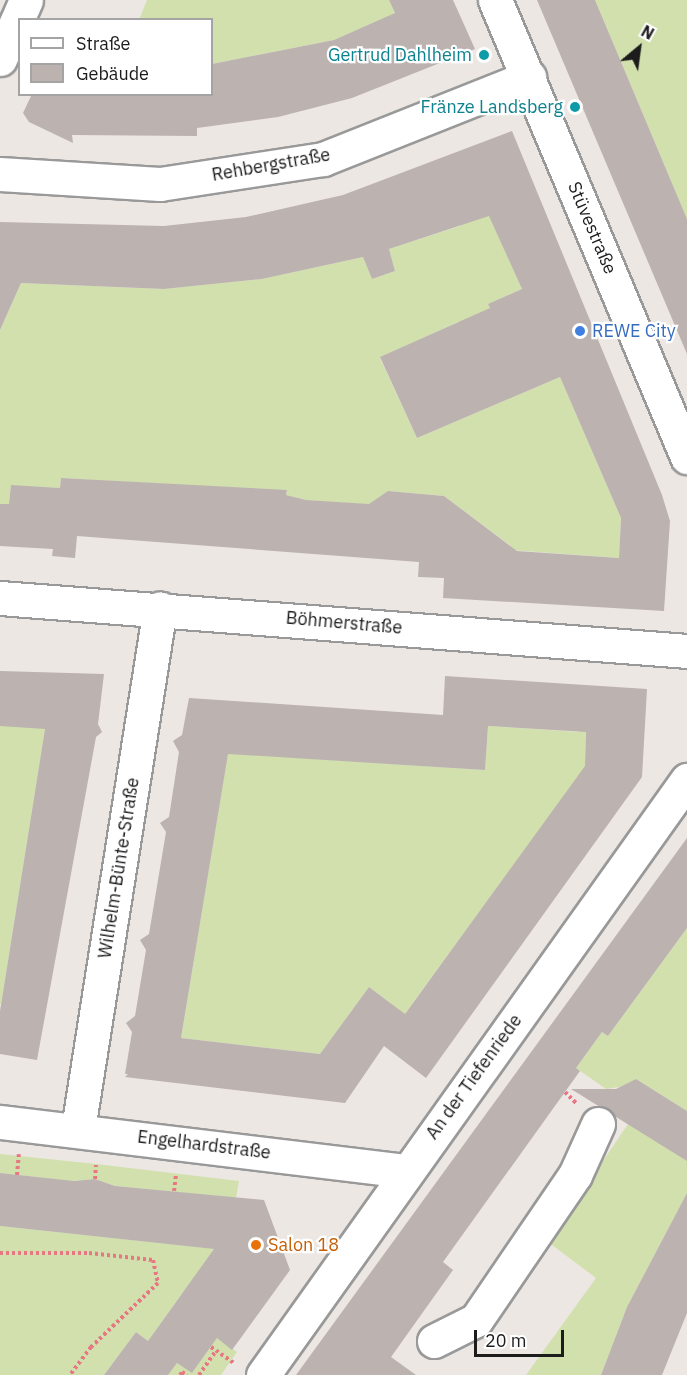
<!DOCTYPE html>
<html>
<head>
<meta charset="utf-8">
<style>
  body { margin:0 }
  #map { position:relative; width:687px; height:1375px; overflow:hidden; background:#ece7e2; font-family:"IBM Plex Sans",sans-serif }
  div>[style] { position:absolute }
  .grass>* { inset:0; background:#d2e0ae }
  .building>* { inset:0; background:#bcb2b0 }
  .path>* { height:4px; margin-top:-2px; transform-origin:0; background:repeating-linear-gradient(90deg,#e87784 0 3px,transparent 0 6px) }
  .roads { filter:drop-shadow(2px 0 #999) drop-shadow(-2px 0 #999) drop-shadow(0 2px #999) drop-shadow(0 -2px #999) }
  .minor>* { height:33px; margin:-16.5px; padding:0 16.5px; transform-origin:16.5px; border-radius:16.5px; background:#fff }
  .dots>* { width:16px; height:16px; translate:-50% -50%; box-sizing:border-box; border:3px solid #fff; border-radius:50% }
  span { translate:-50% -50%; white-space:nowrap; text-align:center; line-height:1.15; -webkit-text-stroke:4.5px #fff; paint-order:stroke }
  .culture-label { font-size:18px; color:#0d838f }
  .right { translate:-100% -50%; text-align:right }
  .street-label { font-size:18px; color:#1c1c1c }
  .shop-label { font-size:18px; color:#366cbe }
  .left { translate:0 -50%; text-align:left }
  .food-label { font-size:18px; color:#c56008 }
  .legend { position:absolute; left:18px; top:18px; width:195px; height:78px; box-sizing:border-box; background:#fff; border:2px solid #a4a4a4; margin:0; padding:8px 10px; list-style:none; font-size:18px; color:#1c1c1c }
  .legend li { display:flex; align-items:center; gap:12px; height:30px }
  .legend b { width:30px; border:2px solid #a4a4a4 }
  .north { position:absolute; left:609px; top:18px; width:60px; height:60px; -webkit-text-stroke:4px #fff; paint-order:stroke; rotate:29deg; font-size:16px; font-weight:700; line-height:24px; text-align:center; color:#1c1c1c }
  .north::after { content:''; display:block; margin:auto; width:21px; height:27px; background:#1c1c1c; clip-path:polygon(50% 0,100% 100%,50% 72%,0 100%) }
  .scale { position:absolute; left:474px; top:1330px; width:90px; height:27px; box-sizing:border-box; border:3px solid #1c1c1c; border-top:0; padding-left:8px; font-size:18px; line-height:21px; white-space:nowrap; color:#1c1c1c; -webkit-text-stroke:4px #fff; paint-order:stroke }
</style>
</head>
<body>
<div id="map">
  <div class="grass">
    <div style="clip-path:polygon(147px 0,389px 0,399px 22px,378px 21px,334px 40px,212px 64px,212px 20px,139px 20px)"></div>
    <div style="clip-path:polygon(595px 0,687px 0,687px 219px)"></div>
    <div style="clip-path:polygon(482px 198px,522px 289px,488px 304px,500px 329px,458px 322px,380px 358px,417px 438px,560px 377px,621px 518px,619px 558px,511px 550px,511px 546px,444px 496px,388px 491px,373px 505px,306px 500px,286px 495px,287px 491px,61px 478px,60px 488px,11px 486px,9px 504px,0 504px,0 330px,21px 283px,164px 289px,262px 279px,363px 257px,372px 279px,395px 271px,389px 249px,460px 226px)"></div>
    <div style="clip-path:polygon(46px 723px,1px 1004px,0 1004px,0 726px)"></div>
    <div style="clip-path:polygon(488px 726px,578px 732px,586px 727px,585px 767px,401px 1019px,392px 1004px,369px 987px,320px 1054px,181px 1038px,229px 746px,269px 756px,485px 770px)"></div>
    <div style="clip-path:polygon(687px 928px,687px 1111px,636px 1079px,626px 1086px,606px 1089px,576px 1068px,602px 1032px,608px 1036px)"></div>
    <div style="clip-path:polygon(628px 1124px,687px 1126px,687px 1193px,627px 1307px,601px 1375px,526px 1375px,596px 1278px,548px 1242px)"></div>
    <div style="clip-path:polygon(0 1154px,96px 1164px,239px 1181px,236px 1198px,115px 1186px,95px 1179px,72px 1181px,0 1173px)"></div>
    <div style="clip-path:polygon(0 1226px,226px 1250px,183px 1292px,148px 1341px,136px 1332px,104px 1375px,0 1375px)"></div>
    <div style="clip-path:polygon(217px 1338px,237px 1352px,221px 1375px,168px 1375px,177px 1363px,192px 1373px)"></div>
  </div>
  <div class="building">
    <div style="clip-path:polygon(389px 0,453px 0,475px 49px,352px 98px,278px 117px,197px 128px,197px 136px,72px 135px,73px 143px,29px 122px,23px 113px,32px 94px,212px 94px,212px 64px,334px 40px,395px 13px)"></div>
    <div style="clip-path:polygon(537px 0,595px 0,687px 219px,687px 354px)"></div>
    <div style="clip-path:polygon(512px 131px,662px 495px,670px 521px,664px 611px,443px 598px,444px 578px,418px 577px,419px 562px,77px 536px,75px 558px,52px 556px,53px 549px,0 546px,0 504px,9px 504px,11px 485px,60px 488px,61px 478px,287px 490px,286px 495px,306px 500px,369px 504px,388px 491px,444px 496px,517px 551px,619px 558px,621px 518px,560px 377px,417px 438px,380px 357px,490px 308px,488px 304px,522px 289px,489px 216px,389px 249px,395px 271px,372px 279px,363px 257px,262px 279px,164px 289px,21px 283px,0 330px,0 222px,164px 226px,246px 217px,343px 195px)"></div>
    <div style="clip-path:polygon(0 671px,104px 674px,98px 724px,102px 732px,96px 737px,37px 1060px,0 1054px,0 1011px,45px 729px,0 726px)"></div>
    <div style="clip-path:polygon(evenodd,445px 676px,647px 689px,642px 777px,426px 1078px,384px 1046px,345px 1103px,125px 1077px,128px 1074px,125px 1074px,132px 1032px,126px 1023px,135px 1016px,146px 950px,140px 940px,149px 934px,166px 832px,160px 823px,169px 817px,179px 752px,173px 741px,182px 735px,189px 698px,443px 715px,445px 676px,488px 726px,586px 732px,585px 766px,405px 1014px,369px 987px,320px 1054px,181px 1038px,228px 754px,485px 770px,488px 726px)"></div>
    <div style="clip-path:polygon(687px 838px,687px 928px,608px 1036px,602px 1032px,576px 1068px,580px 1071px,443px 1262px,453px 1270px,391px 1357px,416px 1375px,296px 1375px)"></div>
    <div style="clip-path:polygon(636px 1079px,687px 1111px,687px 1161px,571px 1089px,616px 1089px)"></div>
    <div style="clip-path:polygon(0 1173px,74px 1181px,95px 1179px,115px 1186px,264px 1200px,290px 1270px,232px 1350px,217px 1338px,192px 1373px,177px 1363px,168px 1375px,104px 1375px,136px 1332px,148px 1341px,214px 1249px,0 1226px)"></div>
    <div style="clip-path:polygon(687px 1193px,687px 1313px,662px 1375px,601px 1375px,627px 1307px)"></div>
  </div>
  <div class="path">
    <div style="left:565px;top:1092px;width:17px;rotate:45deg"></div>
    <div style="left:17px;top:1175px;width:21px;rotate:-85deg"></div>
    <div style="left:95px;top:1179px;width:14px;rotate:-86deg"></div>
    <div style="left:174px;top:1191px;width:17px;rotate:-83deg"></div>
    <div style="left:0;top:1253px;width:89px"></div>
    <div style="left:89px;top:1253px;width:64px;rotate:6.2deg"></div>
    <div style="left:153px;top:1260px;width:24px;rotate:78deg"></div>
    <div style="left:158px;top:1283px;width:93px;rotate:136.3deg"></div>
    <div style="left:91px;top:1347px;width:35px;rotate:127deg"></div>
    <div style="left:211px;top:1347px;width:29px;rotate:35deg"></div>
    <div style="left:180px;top:1375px;width:4px;rotate:-56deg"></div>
    <div style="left:182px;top:1372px;width:6px;rotate:31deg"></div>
    <div style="left:199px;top:1375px;width:29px;rotate:-55deg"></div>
  </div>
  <div class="roads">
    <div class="minor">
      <div style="left:495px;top:0;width:496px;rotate:67.2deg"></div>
      <div style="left:0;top:59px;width:64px;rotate:-66.2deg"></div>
      <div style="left:0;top:174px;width:160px;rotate:3.6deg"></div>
      <div style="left:160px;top:184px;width:165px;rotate:-8.7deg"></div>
      <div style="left:323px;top:159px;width:222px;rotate:-21.7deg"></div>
      <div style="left:0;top:598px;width:689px;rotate:4.41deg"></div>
      <div style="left:0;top:1122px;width:410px;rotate:6.9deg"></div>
      <div style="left:78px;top:1129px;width:527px;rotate:-81.06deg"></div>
      <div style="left:434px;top:1341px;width:47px;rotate:-26.6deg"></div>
      <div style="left:476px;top:1320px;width:176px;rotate:-55.7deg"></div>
      <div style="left:575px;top:1175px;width:56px;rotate:-65.7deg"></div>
      <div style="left:263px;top:1375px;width:731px;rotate:-54.53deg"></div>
    </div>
  </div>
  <div class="dots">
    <div style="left:484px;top:55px;background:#0f9aa8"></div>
    <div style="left:575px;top:107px;background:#0f9aa8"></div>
    <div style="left:580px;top:331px;background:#3f7fe0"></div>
    <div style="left:256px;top:1245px;background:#e8710a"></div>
  </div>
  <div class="culture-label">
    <span class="right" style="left:472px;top:55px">Gertrud Dahlheim</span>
    <span class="right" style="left:563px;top:107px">Fränze Landsberg</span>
  </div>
  <div class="street-label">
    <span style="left:271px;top:165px;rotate:-10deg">Rehbergstraße</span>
    <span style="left:592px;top:228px;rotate:67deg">Stüvestraße</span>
    <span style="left:344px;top:623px;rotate:5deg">Böhmerstraße</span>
    <span style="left:119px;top:868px;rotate:-81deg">Wilhelm-Bünte-Straße</span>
    <span style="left:474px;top:1077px;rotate:-54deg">An der Tiefenriede</span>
    <span style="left:204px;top:1145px;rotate:7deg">Engelhardstraße</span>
  </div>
  <div class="shop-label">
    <span class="left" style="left:592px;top:331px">REWE City</span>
  </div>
  <div class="food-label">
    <span class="left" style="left:268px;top:1245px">Salon 18</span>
  </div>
  <ul class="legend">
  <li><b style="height:8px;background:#fff"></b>Straße</li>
  <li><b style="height:16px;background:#bcb2b0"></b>Gebäude</li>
  </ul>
  <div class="north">N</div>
  <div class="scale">20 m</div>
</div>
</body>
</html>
